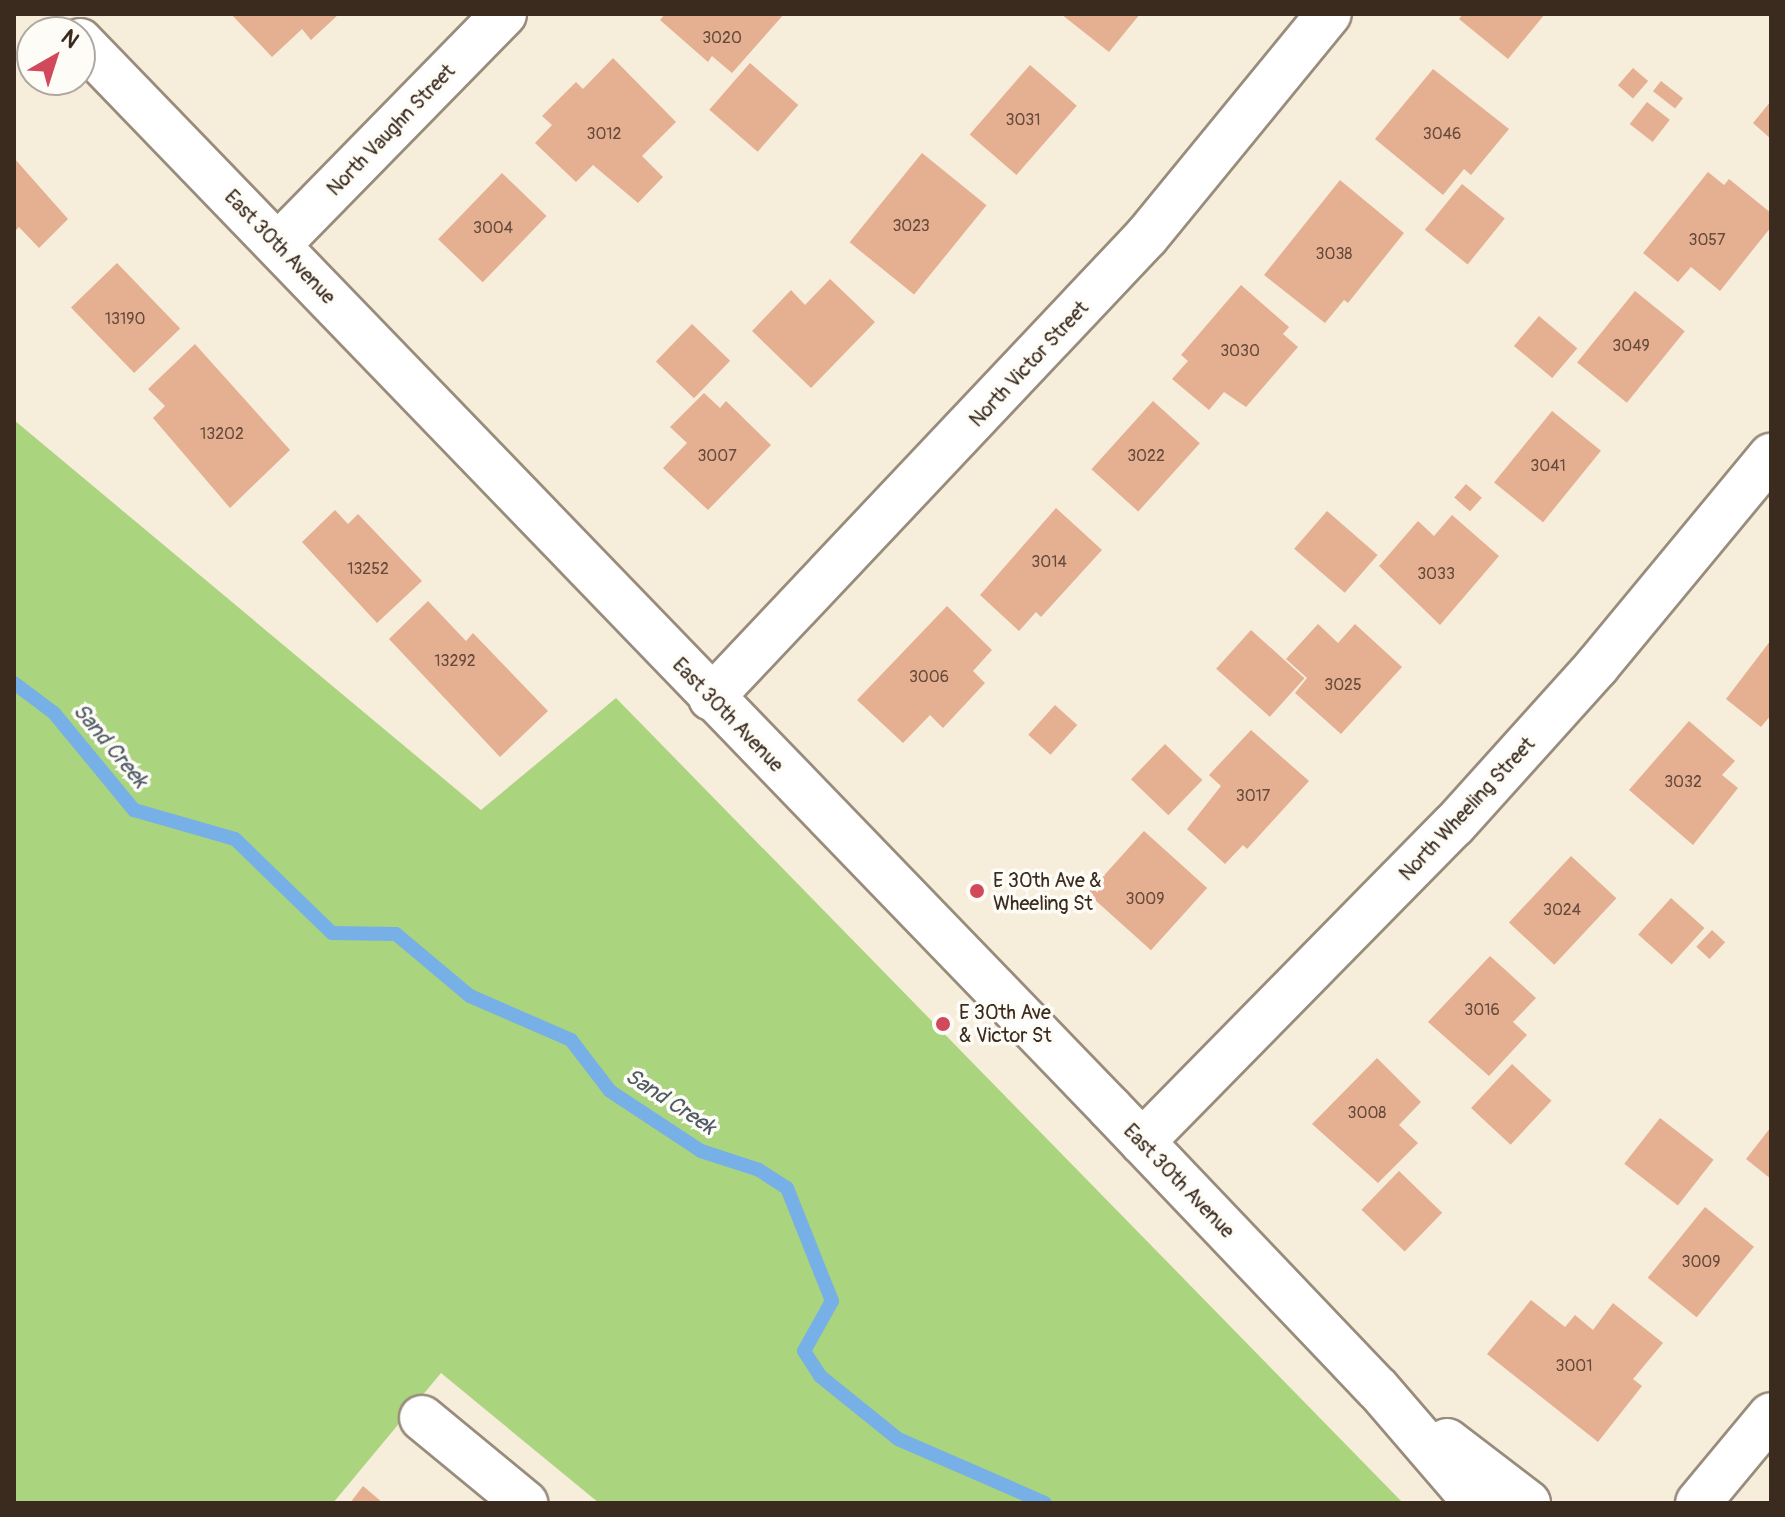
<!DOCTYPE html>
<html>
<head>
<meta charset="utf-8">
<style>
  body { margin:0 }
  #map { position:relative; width:1785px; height:1517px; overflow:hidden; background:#f7eddb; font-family:Pangolin,sans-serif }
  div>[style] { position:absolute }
  .green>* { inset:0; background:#abd47e }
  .stream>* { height:14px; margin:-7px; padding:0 7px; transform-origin:7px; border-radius:7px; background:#76b0e7 }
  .building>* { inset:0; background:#e5af92; transform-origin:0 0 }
  .roads { filter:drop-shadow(2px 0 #998c7c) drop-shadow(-2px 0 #998c7c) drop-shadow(0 2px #998c7c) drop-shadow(0 -2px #998c7c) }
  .minor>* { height:44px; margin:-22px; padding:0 22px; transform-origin:22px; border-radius:22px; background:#fff }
  .dots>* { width:22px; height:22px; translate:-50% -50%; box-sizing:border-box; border:4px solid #fdfcf7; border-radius:50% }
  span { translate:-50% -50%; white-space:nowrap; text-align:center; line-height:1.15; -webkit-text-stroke:7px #fdfcf7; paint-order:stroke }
  .number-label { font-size:16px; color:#664b3b }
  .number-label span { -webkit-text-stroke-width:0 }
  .street-label { font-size:20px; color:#3b2a1e }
  .poi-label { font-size:20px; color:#3b2a1e }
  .left { translate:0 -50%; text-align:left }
  .water-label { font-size:22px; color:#505964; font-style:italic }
  .frame { position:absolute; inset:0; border:16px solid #3b2a1e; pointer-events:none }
  .north { position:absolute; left:16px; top:16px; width:80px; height:80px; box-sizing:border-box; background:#fdfcf7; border:2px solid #afa8a0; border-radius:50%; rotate:39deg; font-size:22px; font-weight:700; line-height:32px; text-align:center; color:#3b2a1e }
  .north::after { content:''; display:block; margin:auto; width:28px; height:36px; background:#d1495b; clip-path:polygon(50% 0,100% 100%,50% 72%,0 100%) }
</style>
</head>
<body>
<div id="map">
  <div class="green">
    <div style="clip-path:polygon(14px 420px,481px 810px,616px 698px,1403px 1503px,599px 1503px,441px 1373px,333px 1503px,14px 1503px)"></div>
  </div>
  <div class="stream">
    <div style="left:14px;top:683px;width:50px;rotate:36.9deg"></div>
    <div style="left:54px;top:713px;width:126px;rotate:50.5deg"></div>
    <div style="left:134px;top:810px;width:105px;rotate:16deg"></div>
    <div style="left:235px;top:839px;width:135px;rotate:44.1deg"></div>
    <div style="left:332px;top:933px;width:64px;rotate:0.9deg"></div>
    <div style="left:396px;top:934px;width:97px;rotate:40deg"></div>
    <div style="left:470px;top:996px;width:110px;rotate:23.5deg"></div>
    <div style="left:571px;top:1040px;width:64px;rotate:52.6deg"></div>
    <div style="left:610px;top:1091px;width:109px;rotate:33.4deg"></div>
    <div style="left:701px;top:1151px;width:61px;rotate:18.1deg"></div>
    <div style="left:759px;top:1170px;width:33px;rotate:33deg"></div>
    <div style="left:787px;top:1188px;width:122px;rotate:68.3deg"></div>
    <div style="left:832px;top:1301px;width:57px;rotate:119.2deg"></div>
    <div style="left:804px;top:1351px;width:30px;rotate:57deg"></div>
    <div style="left:820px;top:1376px;width:100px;rotate:38.9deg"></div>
    <div style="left:898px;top:1439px;width:160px;rotate:23.5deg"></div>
  </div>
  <div class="building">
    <div style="clip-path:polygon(231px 14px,339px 14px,311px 40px,302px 29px,272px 57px)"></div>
    <div style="clip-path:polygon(665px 14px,784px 14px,732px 73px,712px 56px,708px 62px,660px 20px)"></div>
    <div style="clip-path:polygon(1061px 14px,1140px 14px,1109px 52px)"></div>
    <div style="clip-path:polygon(1463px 14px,1545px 14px,1508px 59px,1459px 19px)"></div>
    <div style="clip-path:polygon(613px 58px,676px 122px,642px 156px,663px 177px,638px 203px,593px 165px,576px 182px,535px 143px,552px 125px,542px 116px,576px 82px,583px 89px)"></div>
    <div style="left:750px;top:63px;width:64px;height:62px;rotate:41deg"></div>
    <div style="left:1030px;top:65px;width:62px;height:92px;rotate:41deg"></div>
    <div style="left:1633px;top:68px;width:20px;height:23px;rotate:41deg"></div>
    <div style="clip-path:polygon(1433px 69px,1509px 129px,1471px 175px,1464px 169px,1443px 195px,1375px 139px)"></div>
    <div style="left:1661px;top:81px;width:28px;height:13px;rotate:38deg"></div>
    <div style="clip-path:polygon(1771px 101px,1771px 139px,1753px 123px)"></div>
    <div style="left:1647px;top:102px;width:29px;height:28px;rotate:38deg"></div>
    <div style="left:922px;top:153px;width:83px;height:115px;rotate:39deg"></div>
    <div style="clip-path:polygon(14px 158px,68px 219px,39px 248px,19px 227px,14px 232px)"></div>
    <div style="clip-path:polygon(1708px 172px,1724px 185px,1729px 179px,1771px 213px,1771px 227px,1720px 291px,1691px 267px,1678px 282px,1643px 253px)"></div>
    <div style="left:502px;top:173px;width:62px;height:92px;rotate:44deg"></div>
    <div style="clip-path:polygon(1340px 180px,1404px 233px,1348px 303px,1344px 300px,1325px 323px,1264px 275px)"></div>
    <div style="left:1462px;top:184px;width:55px;height:59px;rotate:39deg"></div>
    <div style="left:117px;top:263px;width:91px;height:64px;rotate:46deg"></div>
    <div style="clip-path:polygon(830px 279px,875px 322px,811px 388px,752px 331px,791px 290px,805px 305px)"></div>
    <div style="clip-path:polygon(1241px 285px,1289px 327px,1283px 334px,1298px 347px,1246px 407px,1224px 392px,1209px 410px,1172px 379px,1188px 361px,1181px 355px)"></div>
    <div style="left:1635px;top:291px;width:64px;height:92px;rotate:39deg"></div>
    <div style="left:1539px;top:316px;width:50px;height:39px;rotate:40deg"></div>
    <div style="left:692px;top:324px;width:53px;height:52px;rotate:44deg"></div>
    <div style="clip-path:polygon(195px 344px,290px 450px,230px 508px,153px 418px,165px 406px,148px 389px)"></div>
    <div style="clip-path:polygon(704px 393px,720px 408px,726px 401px,771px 445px,708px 510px,663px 468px,687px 443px,670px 427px)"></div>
    <div style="left:1153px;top:401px;width:63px;height:92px;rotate:42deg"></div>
    <div style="left:1552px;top:411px;width:63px;height:92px;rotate:39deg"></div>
    <div style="left:1466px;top:484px;width:21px;height:18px;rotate:41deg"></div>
    <div style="clip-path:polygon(1056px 508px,1102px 550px,1041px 617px,1036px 612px,1019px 631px,980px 595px)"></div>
    <div style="clip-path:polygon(335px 510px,348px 524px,358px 514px,422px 581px,377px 623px,302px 542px)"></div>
    <div style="left:1327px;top:511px;width:67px;height:50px;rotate:41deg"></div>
    <div style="clip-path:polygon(1452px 515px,1499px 556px,1440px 625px,1379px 566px,1418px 521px,1434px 536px)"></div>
    <div style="clip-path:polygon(428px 601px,466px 641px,473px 633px,548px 711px,500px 757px,389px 639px)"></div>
    <div style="clip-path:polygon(947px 606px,992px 650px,973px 671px,985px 683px,943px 728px,930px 715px,903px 743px,857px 700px)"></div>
    <div style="clip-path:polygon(1318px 624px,1338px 643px,1355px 624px,1402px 667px,1341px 734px,1295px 693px,1307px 678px,1286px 659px)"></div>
    <div style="left:1251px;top:630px;width:72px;height:52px;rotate:42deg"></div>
    <div style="clip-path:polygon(1771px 640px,1771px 715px,1761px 727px,1726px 699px)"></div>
    <div style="left:1055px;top:705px;width:30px;height:40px;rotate:42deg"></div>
    <div style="clip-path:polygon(1689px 721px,1735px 761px,1722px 775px,1738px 788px,1693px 845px,1629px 790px)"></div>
    <div style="clip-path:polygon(1251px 730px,1309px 781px,1247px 849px,1243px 845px,1225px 864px,1187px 829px,1221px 786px,1209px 775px)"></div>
    <div style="left:1165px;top:744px;width:52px;height:49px;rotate:44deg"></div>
    <div style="left:1144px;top:831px;width:85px;height:84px;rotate:42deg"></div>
    <div style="left:1571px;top:856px;width:62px;height:91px;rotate:43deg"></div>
    <div style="left:1671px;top:898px;width:45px;height:49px;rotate:42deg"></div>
    <div style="left:1712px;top:930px;width:18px;height:23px;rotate:43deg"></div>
    <div style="clip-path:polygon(1490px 956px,1536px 998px,1513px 1022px,1527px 1035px,1489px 1076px,1428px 1022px)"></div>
    <div style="clip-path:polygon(1377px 1058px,1421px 1102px,1399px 1125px,1418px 1143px,1378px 1183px,1312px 1124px)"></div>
    <div style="left:1512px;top:1064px;width:54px;height:60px;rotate:43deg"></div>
    <div style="left:1660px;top:1118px;width:68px;height:58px;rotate:38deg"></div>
    <div style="clip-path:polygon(1771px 1127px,1771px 1179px,1746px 1159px)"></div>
    <div style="left:1399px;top:1171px;width:60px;height:54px;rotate:44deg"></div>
    <div style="left:1705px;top:1207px;width:63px;height:91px;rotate:39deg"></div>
    <div style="clip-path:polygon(1531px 1300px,1565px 1327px,1575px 1315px,1593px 1330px,1613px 1303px,1663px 1343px,1633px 1379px,1642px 1386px,1598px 1442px,1487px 1354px)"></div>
    <div style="clip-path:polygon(363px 1486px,383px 1503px,350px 1503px)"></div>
  </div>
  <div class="roads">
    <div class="minor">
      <div style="left:80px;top:41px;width:1483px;rotate:46.01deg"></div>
      <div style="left:1110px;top:1108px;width:388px;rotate:46.4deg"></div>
      <div style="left:1378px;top:1389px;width:150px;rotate:49.3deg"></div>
      <div style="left:278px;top:245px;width:323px;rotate:-45.6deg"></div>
      <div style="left:711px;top:698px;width:635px;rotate:-46.66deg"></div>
      <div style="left:1147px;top:236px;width:287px;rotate:-50.7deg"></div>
      <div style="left:1142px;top:1142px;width:445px;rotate:-45.5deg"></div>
      <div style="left:1454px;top:825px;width:214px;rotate:-48deg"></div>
      <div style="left:1597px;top:666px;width:273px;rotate:-50.4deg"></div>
      <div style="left:422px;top:1418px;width:134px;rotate:39.5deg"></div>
      <div style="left:1447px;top:1441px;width:102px;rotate:37.4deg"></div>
      <div style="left:1698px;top:1503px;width:114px;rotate:-50.3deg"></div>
    </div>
  </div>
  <div class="dots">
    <div style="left:977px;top:891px;background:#d1495b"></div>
    <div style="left:943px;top:1024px;background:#d1495b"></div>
  </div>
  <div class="number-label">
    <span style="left:722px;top:38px">3020</span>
    <span style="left:1023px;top:120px">3031</span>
    <span style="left:604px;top:134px">3012</span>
    <span style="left:1442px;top:134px">3046</span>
    <span style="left:911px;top:226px">3023</span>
    <span style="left:493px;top:228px">3004</span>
    <span style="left:1707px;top:240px">3057</span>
    <span style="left:1334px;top:254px">3038</span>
    <span style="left:125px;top:319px">13190</span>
    <span style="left:1631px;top:346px">3049</span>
    <span style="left:1240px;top:351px">3030</span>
    <span style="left:222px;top:434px">13202</span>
    <span style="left:717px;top:456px">3007</span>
    <span style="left:1146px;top:456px">3022</span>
    <span style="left:1548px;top:466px">3041</span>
    <span style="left:1049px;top:562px">3014</span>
    <span style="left:368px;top:569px">13252</span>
    <span style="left:1436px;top:574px">3033</span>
    <span style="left:455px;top:661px">13292</span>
    <span style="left:929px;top:677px">3006</span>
    <span style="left:1343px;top:685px">3025</span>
    <span style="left:1683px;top:782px">3032</span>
    <span style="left:1253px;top:796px">3017</span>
    <span style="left:1145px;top:899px">3009</span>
    <span style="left:1562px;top:910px">3024</span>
    <span style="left:1482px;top:1010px">3016</span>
    <span style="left:1367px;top:1113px">3008</span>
    <span style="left:1701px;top:1262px">3009</span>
    <span style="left:1574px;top:1366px">3001</span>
  </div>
  <div class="street-label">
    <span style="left:391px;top:130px;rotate:-46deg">North Vaughn Street</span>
    <span style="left:280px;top:247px;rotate:46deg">East 30th Avenue</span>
    <span style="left:1029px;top:364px;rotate:-47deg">North Victor Street</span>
    <span style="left:728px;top:715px;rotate:46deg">East 30th Avenue</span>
    <span style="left:1467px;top:809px;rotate:-47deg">North Wheeling Street</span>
    <span style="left:1179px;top:1181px;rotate:46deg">East 30th Avenue</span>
  </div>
  <div class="poi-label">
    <span class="left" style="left:993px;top:892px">E 30th Ave &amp;<br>Wheeling St</span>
    <span class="left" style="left:959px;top:1024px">E 30th Ave<br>&amp; Victor St</span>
  </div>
  <div class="water-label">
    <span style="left:110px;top:746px;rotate:50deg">Sand Creek</span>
    <span style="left:670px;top:1102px;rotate:33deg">Sand Creek</span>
  </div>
  <div class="frame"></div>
  <div class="north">N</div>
</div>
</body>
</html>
